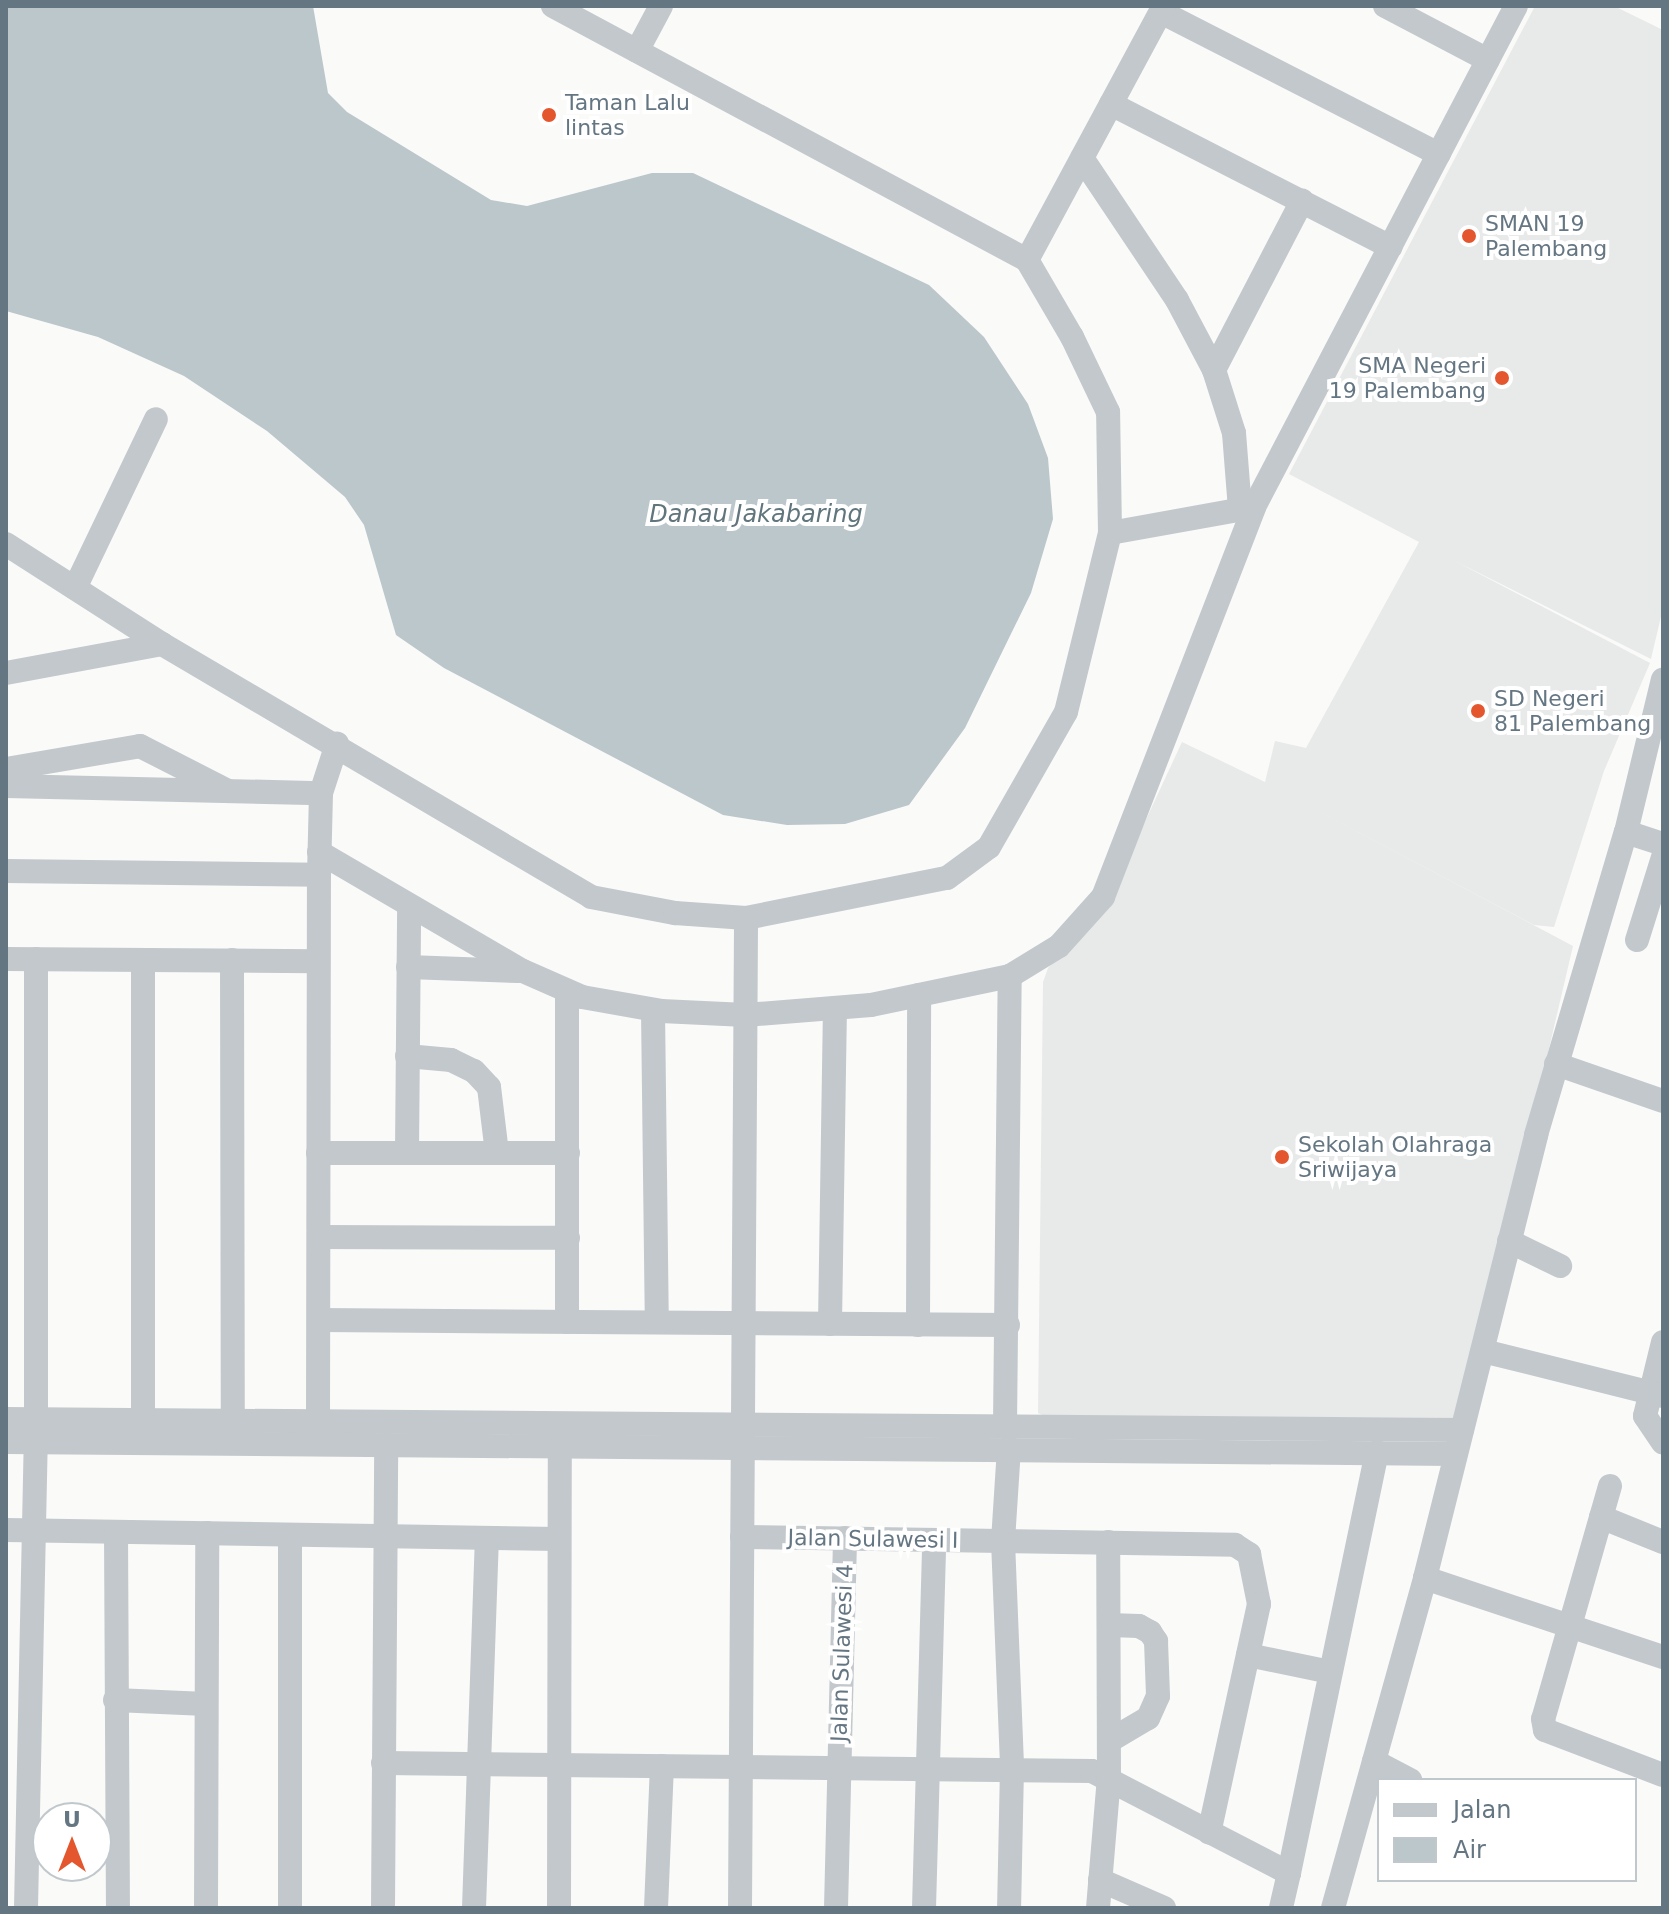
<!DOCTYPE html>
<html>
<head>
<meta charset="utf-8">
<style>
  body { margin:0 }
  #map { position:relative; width:1669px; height:1914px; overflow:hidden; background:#fafaf8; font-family:"DejaVu Sans",sans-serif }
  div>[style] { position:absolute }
  .built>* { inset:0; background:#e8e9e9 }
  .water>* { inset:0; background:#bbc7cb }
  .street>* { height:24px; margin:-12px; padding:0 12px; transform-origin:12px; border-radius:12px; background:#c3c8cc }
  .dots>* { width:22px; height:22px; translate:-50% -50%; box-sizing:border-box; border:4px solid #fff; border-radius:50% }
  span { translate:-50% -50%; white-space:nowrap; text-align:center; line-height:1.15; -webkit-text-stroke:8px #fff; paint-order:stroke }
  .poi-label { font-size:22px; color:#657683 }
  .left { translate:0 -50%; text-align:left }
  .right { translate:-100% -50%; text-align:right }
  .street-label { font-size:22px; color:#657683 }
  .water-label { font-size:24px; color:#60757c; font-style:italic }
  .frame { position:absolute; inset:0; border:8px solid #657683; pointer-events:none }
  .legend { position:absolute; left:1377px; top:1778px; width:260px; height:104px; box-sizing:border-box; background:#fff; border:2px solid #c1c8cd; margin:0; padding:10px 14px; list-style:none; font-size:24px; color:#657683 }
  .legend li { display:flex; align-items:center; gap:16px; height:40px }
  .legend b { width:40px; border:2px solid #c1c8cd }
  .north { position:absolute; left:32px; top:1802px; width:80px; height:80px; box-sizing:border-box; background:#fff; border:2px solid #c1c8cd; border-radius:50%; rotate:0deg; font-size:22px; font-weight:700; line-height:32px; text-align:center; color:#657683 }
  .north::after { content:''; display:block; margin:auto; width:28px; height:36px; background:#e4572e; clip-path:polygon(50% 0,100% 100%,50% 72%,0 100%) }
</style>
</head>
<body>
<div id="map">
  <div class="built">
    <div style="clip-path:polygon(1535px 6px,1614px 6px,1663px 30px,1663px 608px,1651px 659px,1455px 561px,1650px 663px,1604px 771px,1554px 927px,1534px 925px,1275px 788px,1573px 946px,1479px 1347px,1456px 1418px,1044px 1416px,1038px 1413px,1043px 982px,1048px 968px,1104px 910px,1182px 742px,1265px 782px,1275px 741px,1306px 748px,1419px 542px,1289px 474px)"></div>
  </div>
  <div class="water">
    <div style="clip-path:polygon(6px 6px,313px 6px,328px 93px,347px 112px,491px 200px,527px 206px,652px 173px,693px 173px,929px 285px,984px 337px,1028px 404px,1048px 458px,1053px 519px,1031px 593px,965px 728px,909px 805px,845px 824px,787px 825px,723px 815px,444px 668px,396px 635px,364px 525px,345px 497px,267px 431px,184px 376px,98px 337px,6px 311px)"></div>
  </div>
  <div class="street">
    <div style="left:1385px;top:6px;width:116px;rotate:27.7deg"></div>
    <div style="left:1161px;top:12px;width:312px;rotate:27.1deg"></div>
    <div style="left:637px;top:51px;width:51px;rotate:-61.9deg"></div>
    <div style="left:1111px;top:104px;width:314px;rotate:27.1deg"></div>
    <div style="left:1082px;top:158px;width:171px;rotate:56.2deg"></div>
    <div style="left:1177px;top:300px;width:79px;rotate:62.1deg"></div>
    <div style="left:1214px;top:370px;width:66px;rotate:72.4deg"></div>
    <div style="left:1234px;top:433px;width:77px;rotate:85.5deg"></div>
    <div style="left:1027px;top:260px;width:289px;rotate:-61.7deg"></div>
    <div style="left:1214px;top:370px;width:191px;rotate:-62.5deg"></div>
    <div style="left:1110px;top:533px;width:146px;rotate:-10.2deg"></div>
    <div style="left:6px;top:544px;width:185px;rotate:32.7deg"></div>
    <div style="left:162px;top:644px;width:498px;rotate:30.5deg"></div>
    <div style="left:591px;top:897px;width:86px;rotate:10.8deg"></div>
    <div style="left:675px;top:913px;width:71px;rotate:4deg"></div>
    <div style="left:746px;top:918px;width:205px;rotate:-11.3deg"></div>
    <div style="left:947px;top:878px;width:52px;rotate:-36.4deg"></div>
    <div style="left:989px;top:847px;width:155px;rotate:-60.3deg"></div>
    <div style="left:1066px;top:712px;width:184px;rotate:-76.2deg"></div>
    <div style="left:1110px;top:533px;width:121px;rotate:-90.9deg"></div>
    <div style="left:1108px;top:412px;width:83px;rotate:-115.6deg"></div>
    <div style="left:1072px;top:337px;width:89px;rotate:-120.3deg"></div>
    <div style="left:1027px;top:260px;width:538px;rotate:-151.81deg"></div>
    <div style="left:75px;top:588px;width:187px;rotate:-64.4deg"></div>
    <div style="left:6px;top:673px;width:159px;rotate:-10.5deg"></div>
    <div style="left:6px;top:769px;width:136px;rotate:-9.7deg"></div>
    <div style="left:140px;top:746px;width:97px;rotate:27.1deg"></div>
    <div style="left:6px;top:786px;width:315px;rotate:1.3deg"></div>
    <div style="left:1626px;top:832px;width:39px;rotate:18deg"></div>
    <div style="left:319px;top:852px;width:236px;rotate:30.3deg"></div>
    <div style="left:523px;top:971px;width:64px;rotate:23.8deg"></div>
    <div style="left:582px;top:997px;width:80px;rotate:10deg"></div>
    <div style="left:661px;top:1011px;width:85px;rotate:2.7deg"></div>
    <div style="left:746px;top:1015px;width:125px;rotate:-4.6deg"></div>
    <div style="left:871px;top:1005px;width:142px;rotate:-11.8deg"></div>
    <div style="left:1010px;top:976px;width:57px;rotate:-31.5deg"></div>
    <div style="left:1059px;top:946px;width:66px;rotate:-48.1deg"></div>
    <div style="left:1103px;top:897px;width:418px;rotate:-68.8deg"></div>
    <div style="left:1254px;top:507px;width:565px;rotate:-62.39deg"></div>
    <div style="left:6px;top:871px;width:313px;rotate:0.7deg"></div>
    <div style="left:1637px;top:940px;width:87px;rotate:-72.6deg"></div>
    <div style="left:6px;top:959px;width:310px;rotate:0.4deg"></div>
    <div style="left:143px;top:960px;width:462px;rotate:90deg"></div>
    <div style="left:232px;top:960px;width:461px;rotate:89.9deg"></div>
    <div style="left:408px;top:967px;width:110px;rotate:2.1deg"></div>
    <div style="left:653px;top:1010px;width:312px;rotate:89.3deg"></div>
    <div style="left:407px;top:1056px;width:44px;rotate:5.2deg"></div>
    <div style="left:451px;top:1060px;width:25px;rotate:26deg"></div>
    <div style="left:474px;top:1071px;width:22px;rotate:47deg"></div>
    <div style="left:489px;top:1087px;width:66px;rotate:83.1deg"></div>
    <div style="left:1556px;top:1064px;width:113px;rotate:19.1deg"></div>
    <div style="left:318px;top:1153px;width:250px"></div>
    <div style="left:407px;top:1153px;width:245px;rotate:-89.5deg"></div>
    <div style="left:319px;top:1237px;width:249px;rotate:0.2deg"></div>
    <div style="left:1509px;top:1241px;width:57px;rotate:26.1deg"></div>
    <div style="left:320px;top:1320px;width:688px;rotate:0.42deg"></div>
    <div style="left:567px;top:1322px;width:331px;rotate:-90deg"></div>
    <div style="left:830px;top:1324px;width:316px;rotate:-89.1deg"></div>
    <div style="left:918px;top:1325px;width:330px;rotate:-89.8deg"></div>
    <div style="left:1663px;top:1342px;width:76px;rotate:103.7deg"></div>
    <div style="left:1645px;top:1416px;width:32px;rotate:56deg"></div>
    <div style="left:1483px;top:1351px;width:186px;rotate:14deg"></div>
    <div style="left:6px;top:1419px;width:1456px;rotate:0.43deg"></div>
    <div style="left:318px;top:1422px;width:547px;rotate:-89.9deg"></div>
    <div style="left:319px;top:875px;width:82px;rotate:-88.6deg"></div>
    <div style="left:321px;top:793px;width:52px;rotate:-71.9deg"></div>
    <div style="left:1005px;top:1426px;width:450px;rotate:-89.4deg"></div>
    <div style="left:6px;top:1442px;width:1448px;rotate:0.47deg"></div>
    <div style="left:1009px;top:1448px;width:93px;rotate:93.7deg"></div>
    <div style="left:1003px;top:1541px;width:227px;rotate:87.7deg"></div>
    <div style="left:1012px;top:1768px;width:140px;rotate:91.2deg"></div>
    <div style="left:1610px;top:1486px;width:242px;rotate:106deg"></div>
    <div style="left:1543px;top:1719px;width:11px;rotate:80deg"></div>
    <div style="left:1545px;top:1730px;width:126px;rotate:20.9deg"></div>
    <div style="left:1601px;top:1517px;width:67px;rotate:22deg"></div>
    <div style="left:6px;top:1530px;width:553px;rotate:0.93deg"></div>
    <div style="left:116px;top:1532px;width:376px;rotate:89.7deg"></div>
    <div style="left:290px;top:1535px;width:373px;rotate:90deg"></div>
    <div style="left:742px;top:1537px;width:493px;rotate:0.9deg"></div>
    <div style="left:1235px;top:1545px;width:17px;rotate:33deg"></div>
    <div style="left:1249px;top:1554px;width:51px;rotate:78.7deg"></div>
    <div style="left:1259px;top:1604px;width:234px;rotate:102.3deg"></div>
    <div style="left:1425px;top:1578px;width:251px;rotate:18.4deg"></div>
    <div style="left:1109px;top:1625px;width:30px;rotate:2deg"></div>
    <div style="left:1139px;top:1626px;width:13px;rotate:29deg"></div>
    <div style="left:1150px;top:1632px;width:11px;rotate:56deg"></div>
    <div style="left:1156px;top:1641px;width:55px;rotate:87.9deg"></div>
    <div style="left:1158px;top:1696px;width:24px;rotate:114deg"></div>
    <div style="left:1148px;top:1718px;width:45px;rotate:149.5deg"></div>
    <div style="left:1248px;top:1655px;width:84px;rotate:11.7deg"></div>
    <div style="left:115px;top:1700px;width:91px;rotate:2.5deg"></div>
    <div style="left:1374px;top:1761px;width:41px;rotate:27.8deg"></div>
    <div style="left:383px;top:1763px;width:709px;rotate:0.65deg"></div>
    <div style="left:1092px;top:1771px;width:222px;rotate:27.4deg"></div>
    <div style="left:1289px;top:1873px;width:36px;rotate:103deg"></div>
    <div style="left:1289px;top:1873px;width:430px;rotate:-78.2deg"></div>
    <div style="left:1100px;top:1880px;width:70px;rotate:23.6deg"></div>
    <div style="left:26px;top:1908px;width:489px;rotate:-88.8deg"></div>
    <div style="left:36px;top:1419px;width:460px;rotate:-90deg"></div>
    <div style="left:206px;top:1908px;width:375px;rotate:-89.8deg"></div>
    <div style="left:383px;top:1908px;width:463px;rotate:-89.6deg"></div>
    <div style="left:474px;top:1908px;width:370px;rotate:-88deg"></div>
    <div style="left:559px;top:1908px;width:462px;rotate:-89.9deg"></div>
    <div style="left:656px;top:1908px;width:142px;rotate:-87.6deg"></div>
    <div style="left:740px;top:1908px;width:990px;rotate:-89.65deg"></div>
    <div style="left:836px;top:1908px;width:370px;rotate:-88.6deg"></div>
    <div style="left:924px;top:1908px;width:368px;rotate:-88.4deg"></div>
    <div style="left:1098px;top:1908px;width:130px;rotate:-85.2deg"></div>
    <div style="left:1109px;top:1778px;width:236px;rotate:-90.2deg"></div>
    <div style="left:1333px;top:1908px;width:343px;rotate:-74.4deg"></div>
    <div style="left:1425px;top:1578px;width:457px;rotate:-75.9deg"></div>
    <div style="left:1536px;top:1135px;width:316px;rotate:-73.5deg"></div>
    <div style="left:1626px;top:832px;width:157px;rotate:-76.4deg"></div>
  </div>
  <div class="dots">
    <div style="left:549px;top:115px;background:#e4572e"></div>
    <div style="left:1469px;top:236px;background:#e4572e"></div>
    <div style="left:1502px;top:378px;background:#e4572e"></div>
    <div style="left:1478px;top:711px;background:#e4572e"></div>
    <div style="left:1282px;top:1157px;background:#e4572e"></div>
  </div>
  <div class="poi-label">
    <span class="left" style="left:565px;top:115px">Taman Lalu<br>lintas</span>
    <span class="left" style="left:1485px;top:236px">SMAN 19<br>Palembang</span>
    <span class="right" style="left:1486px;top:378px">SMA Negeri<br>19 Palembang</span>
    <span class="left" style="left:1494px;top:711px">SD Negeri<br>81 Palembang</span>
    <span class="left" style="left:1298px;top:1157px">Sekolah Olahraga<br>Sriwijaya</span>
  </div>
  <div class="street-label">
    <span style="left:873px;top:1539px;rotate:1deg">Jalan Sulawesi I</span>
    <span style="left:842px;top:1653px;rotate:-88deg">Jalan Sulawesi 4</span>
  </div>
  <div class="water-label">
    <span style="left:756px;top:515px">Danau Jakabaring</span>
  </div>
  <div class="frame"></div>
  <ul class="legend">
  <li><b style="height:10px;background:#c3c8cc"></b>Jalan</li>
  <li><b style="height:22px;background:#bbc7cb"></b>Air</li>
  </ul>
  <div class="north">U</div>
</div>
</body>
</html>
